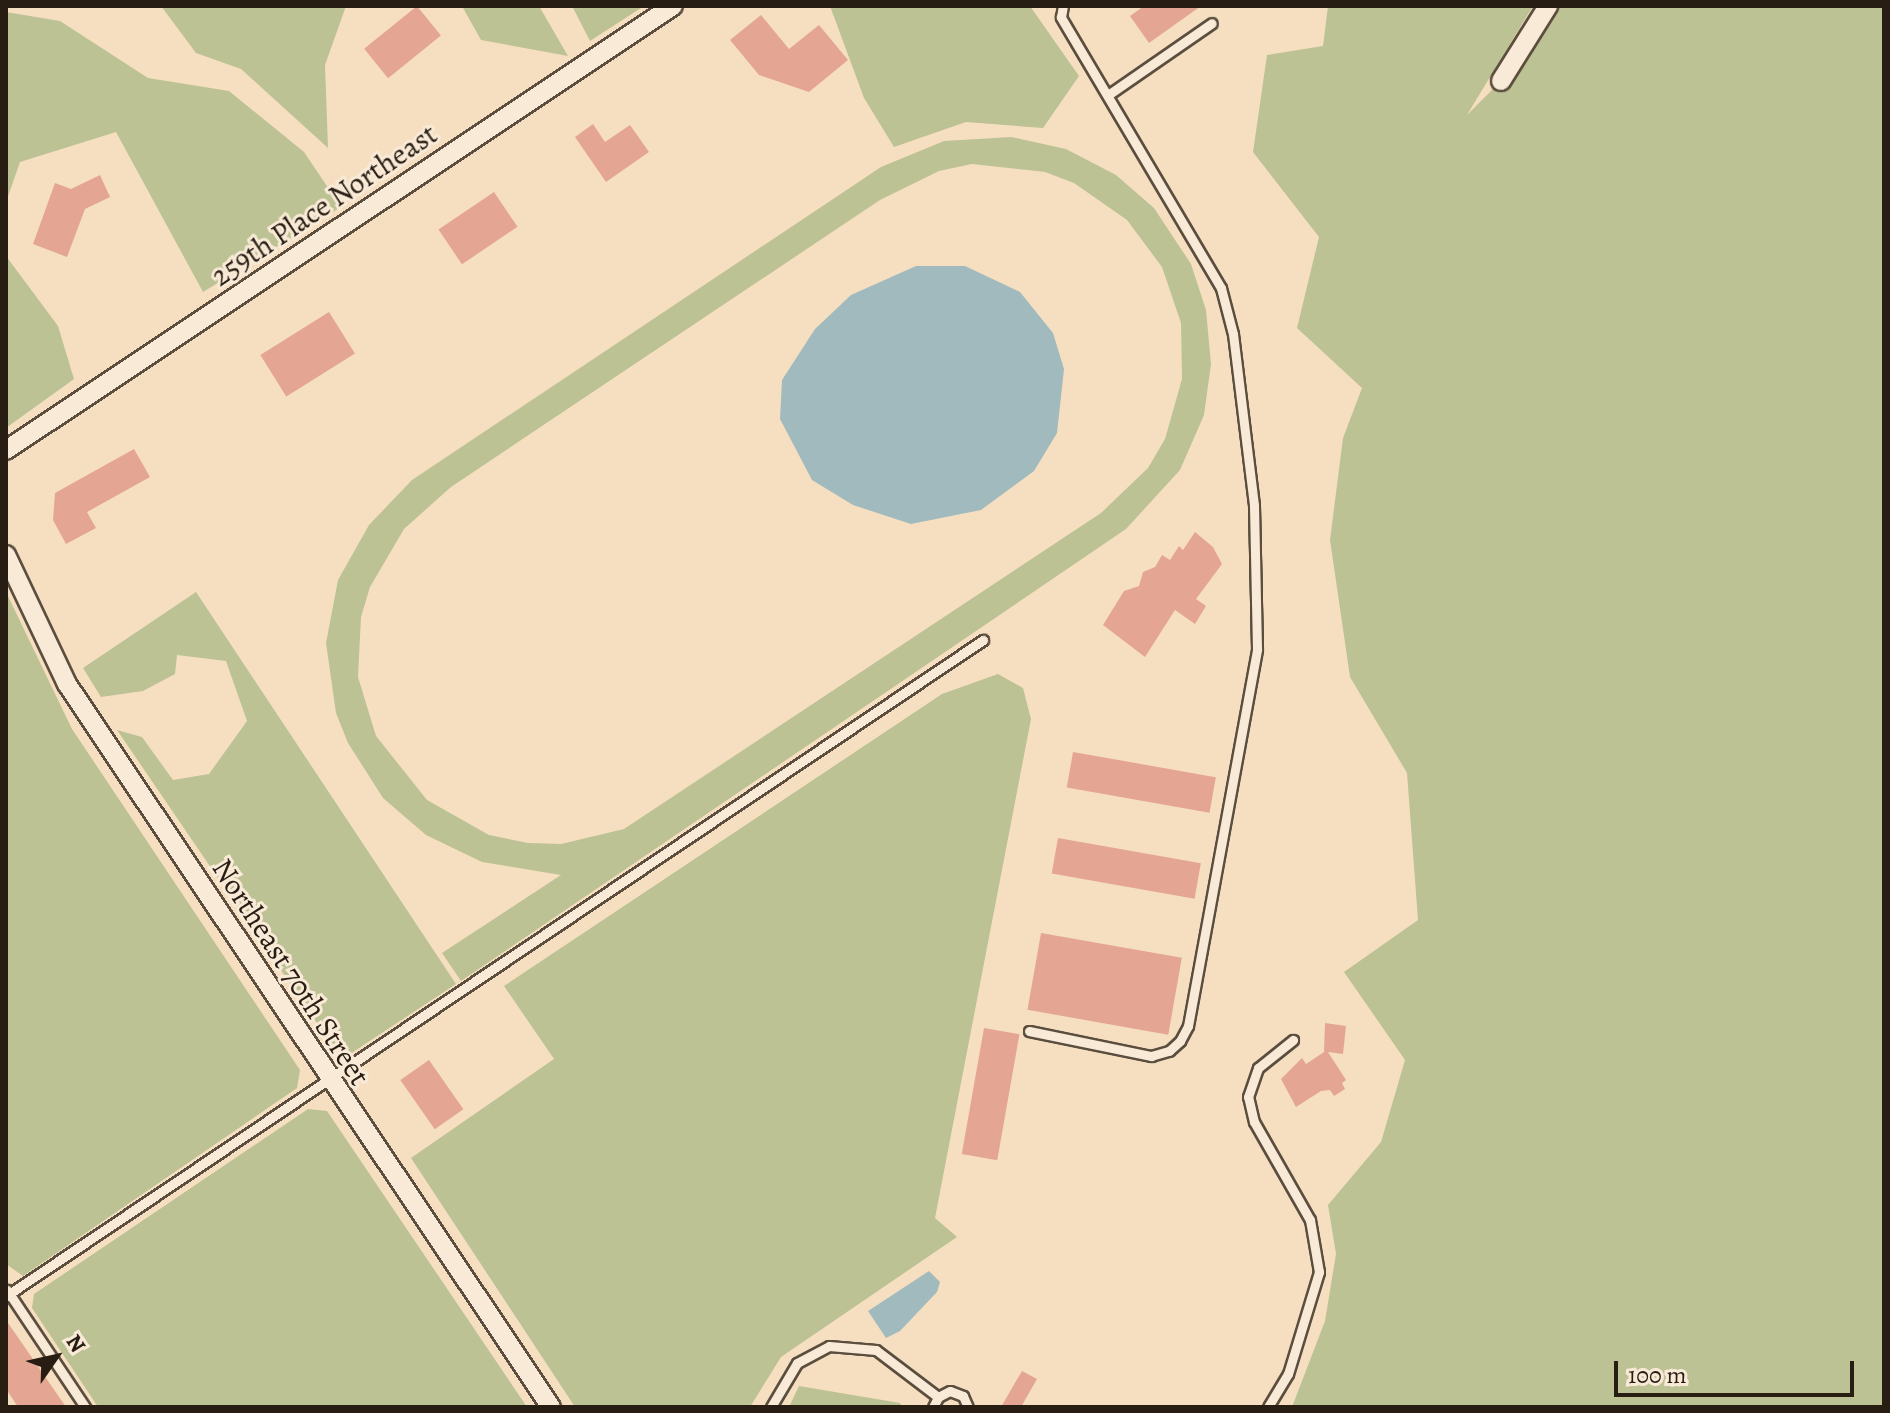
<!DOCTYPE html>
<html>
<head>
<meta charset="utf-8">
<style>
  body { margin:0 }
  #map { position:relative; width:1890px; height:1413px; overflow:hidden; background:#f6dfc1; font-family:Alegreya,serif }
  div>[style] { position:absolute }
  .green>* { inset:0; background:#bcc293 }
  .water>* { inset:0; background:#a1babd }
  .building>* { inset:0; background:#e4a593; transform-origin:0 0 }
  .roads { filter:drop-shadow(2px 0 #5b4e3e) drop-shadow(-2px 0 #5b4e3e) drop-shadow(0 2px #5b4e3e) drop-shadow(0 -2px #5b4e3e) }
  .service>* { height:9px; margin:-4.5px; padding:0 4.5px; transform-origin:4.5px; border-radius:4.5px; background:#f9ead7 }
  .minor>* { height:18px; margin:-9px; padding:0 9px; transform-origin:9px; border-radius:9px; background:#f9ead7 }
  span { translate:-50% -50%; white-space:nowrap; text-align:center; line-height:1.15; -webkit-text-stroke:6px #f9ead7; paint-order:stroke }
  .street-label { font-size:30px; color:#271d12 }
  .frame { position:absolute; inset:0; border:8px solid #271d12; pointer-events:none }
  .north { position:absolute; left:16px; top:1317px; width:80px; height:80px; -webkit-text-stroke:6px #f9ead7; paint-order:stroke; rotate:56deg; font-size:22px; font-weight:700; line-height:32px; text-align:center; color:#271d12 }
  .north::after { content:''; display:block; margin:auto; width:28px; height:36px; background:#271d12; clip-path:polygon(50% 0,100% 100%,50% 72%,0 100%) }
  .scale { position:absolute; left:1614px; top:1361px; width:240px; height:36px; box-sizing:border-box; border:4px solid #271d12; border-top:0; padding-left:10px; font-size:24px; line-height:28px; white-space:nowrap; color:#271d12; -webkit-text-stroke:6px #f9ead7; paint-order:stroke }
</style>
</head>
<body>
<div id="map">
  <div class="green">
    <div style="clip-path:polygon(161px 6px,346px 6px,325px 65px,328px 148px,241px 69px,196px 53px)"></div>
    <div style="clip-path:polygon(462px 6px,539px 6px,568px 56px,481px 40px)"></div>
    <div style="clip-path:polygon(572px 6px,644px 6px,590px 41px)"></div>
    <div style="clip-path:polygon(830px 6px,1030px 6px,1079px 76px,1043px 128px,966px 122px,894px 147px,864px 98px)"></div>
    <div style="clip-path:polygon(1328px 6px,1533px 6px,1467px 115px,1501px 81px,1548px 6px,1884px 6px,1884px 1407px,1292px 1407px,1325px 1321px,1336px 1254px,1328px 1205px,1381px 1142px,1405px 1060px,1344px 972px,1418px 920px,1407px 773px,1350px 677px,1330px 540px,1343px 438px,1362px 388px,1297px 328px,1319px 237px,1253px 152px,1267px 55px,1323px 46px)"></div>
    <div style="clip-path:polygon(6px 12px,60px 21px,148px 78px,229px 91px,304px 152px,341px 207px,203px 292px,116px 132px,20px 162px,6px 202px)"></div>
    <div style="clip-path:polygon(evenodd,1011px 137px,1066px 149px,1116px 175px,1154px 208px,1191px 264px,1206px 310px,1211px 364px,1204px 415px,1180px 470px,1126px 529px,461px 981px,442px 953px,561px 875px,482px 862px,426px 835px,383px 798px,348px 743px,336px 713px,326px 643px,338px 580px,369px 525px,412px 480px,881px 167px,944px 141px,1011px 137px,972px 164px,1045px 172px,1074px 183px,1127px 220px,1162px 267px,1181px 323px,1182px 379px,1165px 439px,1148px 468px,1101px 513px,624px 829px,561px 844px,528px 843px,489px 835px,427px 800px,376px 736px,358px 677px,361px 617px,370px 587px,404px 529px,451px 487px,880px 200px,939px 171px,972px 164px)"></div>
    <div style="clip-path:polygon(6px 256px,58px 326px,74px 379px,6px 428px)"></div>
    <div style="clip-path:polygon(6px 592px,72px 729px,300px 1070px,297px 1088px,23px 1276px,6px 1264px)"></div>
    <div style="clip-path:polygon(196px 592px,456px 984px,350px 1054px,336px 1051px,117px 730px,142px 737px,173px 780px,209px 774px,247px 721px,226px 661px,177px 655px,175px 674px,143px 691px,101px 697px,83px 668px)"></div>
    <div style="clip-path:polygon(998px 674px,1023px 688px,1031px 719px,935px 1218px,957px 1237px,781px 1357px,750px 1407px,575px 1407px,411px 1158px,554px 1059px,504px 986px,942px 694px)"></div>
    <div style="clip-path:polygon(308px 1109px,327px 1111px,527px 1407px,98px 1407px,32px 1308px,34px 1294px)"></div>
    <div style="clip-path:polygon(799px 1386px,900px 1403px,902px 1407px,789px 1407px)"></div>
  </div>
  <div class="water">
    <div style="clip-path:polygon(916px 266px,965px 266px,1020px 292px,1053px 333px,1064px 369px,1057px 433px,1034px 471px,981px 510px,911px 524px,853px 505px,812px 480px,780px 419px,782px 380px,815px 329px,851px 295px)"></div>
    <div style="clip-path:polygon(929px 1271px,940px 1282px,937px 1292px,900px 1331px,886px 1338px,868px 1311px)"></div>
  </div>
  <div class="building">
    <div style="left:417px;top:6px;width:38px;height:68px;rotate:51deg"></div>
    <div style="clip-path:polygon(1144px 6px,1201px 6px,1149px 43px,1130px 16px)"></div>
    <div style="clip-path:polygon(761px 15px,789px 49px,819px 25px,848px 60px,809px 92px,759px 75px,730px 40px)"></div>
    <div style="clip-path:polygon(593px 124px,605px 142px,630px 125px,649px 152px,606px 182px,575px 137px)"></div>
    <div style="clip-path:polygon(100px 175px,110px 197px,85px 209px,67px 257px,33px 244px,55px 183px,71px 189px)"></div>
    <div style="left:494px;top:192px;width:42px;height:67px;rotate:56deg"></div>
    <div style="left:329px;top:312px;width:49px;height:81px;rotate:58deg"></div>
    <div style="clip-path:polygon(134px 449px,150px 477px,87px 512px,96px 528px,66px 544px,53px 520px,55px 493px)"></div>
    <div style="clip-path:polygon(1195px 532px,1213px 547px,1222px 564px,1196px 599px,1206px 606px,1195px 624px,1175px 610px,1145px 657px,1103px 625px,1124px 591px,1139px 586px,1143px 572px,1155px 567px,1162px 555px,1170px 560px,1179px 546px,1183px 550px)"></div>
    <div style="left:1073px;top:752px;width:145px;height:36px;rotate:10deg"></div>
    <div style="left:1058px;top:838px;width:145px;height:36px;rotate:10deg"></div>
    <div style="left:1041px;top:933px;width:143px;height:78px;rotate:10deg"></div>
    <div style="clip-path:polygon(1325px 1023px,1346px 1026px,1343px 1054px,1328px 1052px,1346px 1080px,1342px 1083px,1345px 1089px,1334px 1096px,1330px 1090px,1321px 1091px,1296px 1107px,1281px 1079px,1302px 1058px,1306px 1064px,1324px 1052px)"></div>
    <div style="left:984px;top:1028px;width:36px;height:128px;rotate:10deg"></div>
    <div style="left:429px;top:1060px;width:60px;height:35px;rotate:55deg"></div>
    <div style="clip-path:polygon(6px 1320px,66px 1407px,18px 1407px,6px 1389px)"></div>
    <div style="clip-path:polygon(1022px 1371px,1037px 1379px,1021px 1407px,1001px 1407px)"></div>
  </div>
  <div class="roads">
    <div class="service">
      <div style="left:1108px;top:95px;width:126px;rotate:-34.7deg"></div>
      <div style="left:1029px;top:1031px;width:125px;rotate:11.6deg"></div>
      <div style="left:1151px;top:1056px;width:19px;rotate:-16deg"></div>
      <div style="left:1169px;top:1051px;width:15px;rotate:-42deg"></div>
      <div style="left:1180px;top:1041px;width:17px;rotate:-62deg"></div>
      <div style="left:1188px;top:1026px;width:383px;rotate:-79.6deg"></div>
      <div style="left:1257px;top:649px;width:144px;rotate:-91.2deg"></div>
      <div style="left:1254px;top:505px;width:172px;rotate:-97deg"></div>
      <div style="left:1233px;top:334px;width:48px;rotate:-104.6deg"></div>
      <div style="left:1221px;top:288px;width:315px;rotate:-120.6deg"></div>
      <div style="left:1061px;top:17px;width:11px;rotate:-80deg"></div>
      <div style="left:7px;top:1290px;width:141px;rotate:56.3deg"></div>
      <div style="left:6px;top:1296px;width:1177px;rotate:-33.88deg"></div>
      <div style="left:771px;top:1407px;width:51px;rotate:-59.4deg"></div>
      <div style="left:797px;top:1363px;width:36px;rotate:-28deg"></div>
      <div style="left:829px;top:1346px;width:47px;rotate:4.9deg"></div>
      <div style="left:876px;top:1350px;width:78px;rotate:37.2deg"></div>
      <div style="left:933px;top:1407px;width:11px;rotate:-63deg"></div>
      <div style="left:938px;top:1397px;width:13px;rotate:-27deg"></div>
      <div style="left:950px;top:1391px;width:14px;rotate:21deg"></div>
      <div style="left:963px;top:1396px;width:12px;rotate:66deg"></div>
      <div style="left:1268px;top:1407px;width:39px;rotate:-59deg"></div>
      <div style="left:1288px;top:1374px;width:107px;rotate:-73.1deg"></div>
      <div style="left:1319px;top:1272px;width:53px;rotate:-99.8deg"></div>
      <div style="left:1310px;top:1220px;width:113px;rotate:-119.7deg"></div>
      <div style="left:1254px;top:1122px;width:26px;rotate:-103deg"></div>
      <div style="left:1248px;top:1097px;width:31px;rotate:-71deg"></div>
      <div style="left:1258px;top:1068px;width:45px;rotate:-38.7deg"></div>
    </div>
    <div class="minor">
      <div style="left:1501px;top:81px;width:89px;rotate:-57.9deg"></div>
      <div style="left:6px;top:450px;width:801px;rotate:-33.65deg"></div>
      <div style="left:6px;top:555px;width:143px;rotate:64.7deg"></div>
      <div style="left:67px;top:684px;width:870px;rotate:56.2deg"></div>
    </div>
  </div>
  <div class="street-label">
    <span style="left:324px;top:205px;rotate:-34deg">259th Place Northeast</span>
    <span style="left:291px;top:972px;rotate:57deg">Northeast 70th Street</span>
  </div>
  <div class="frame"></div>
  <div class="north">N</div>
  <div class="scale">100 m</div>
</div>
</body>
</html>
